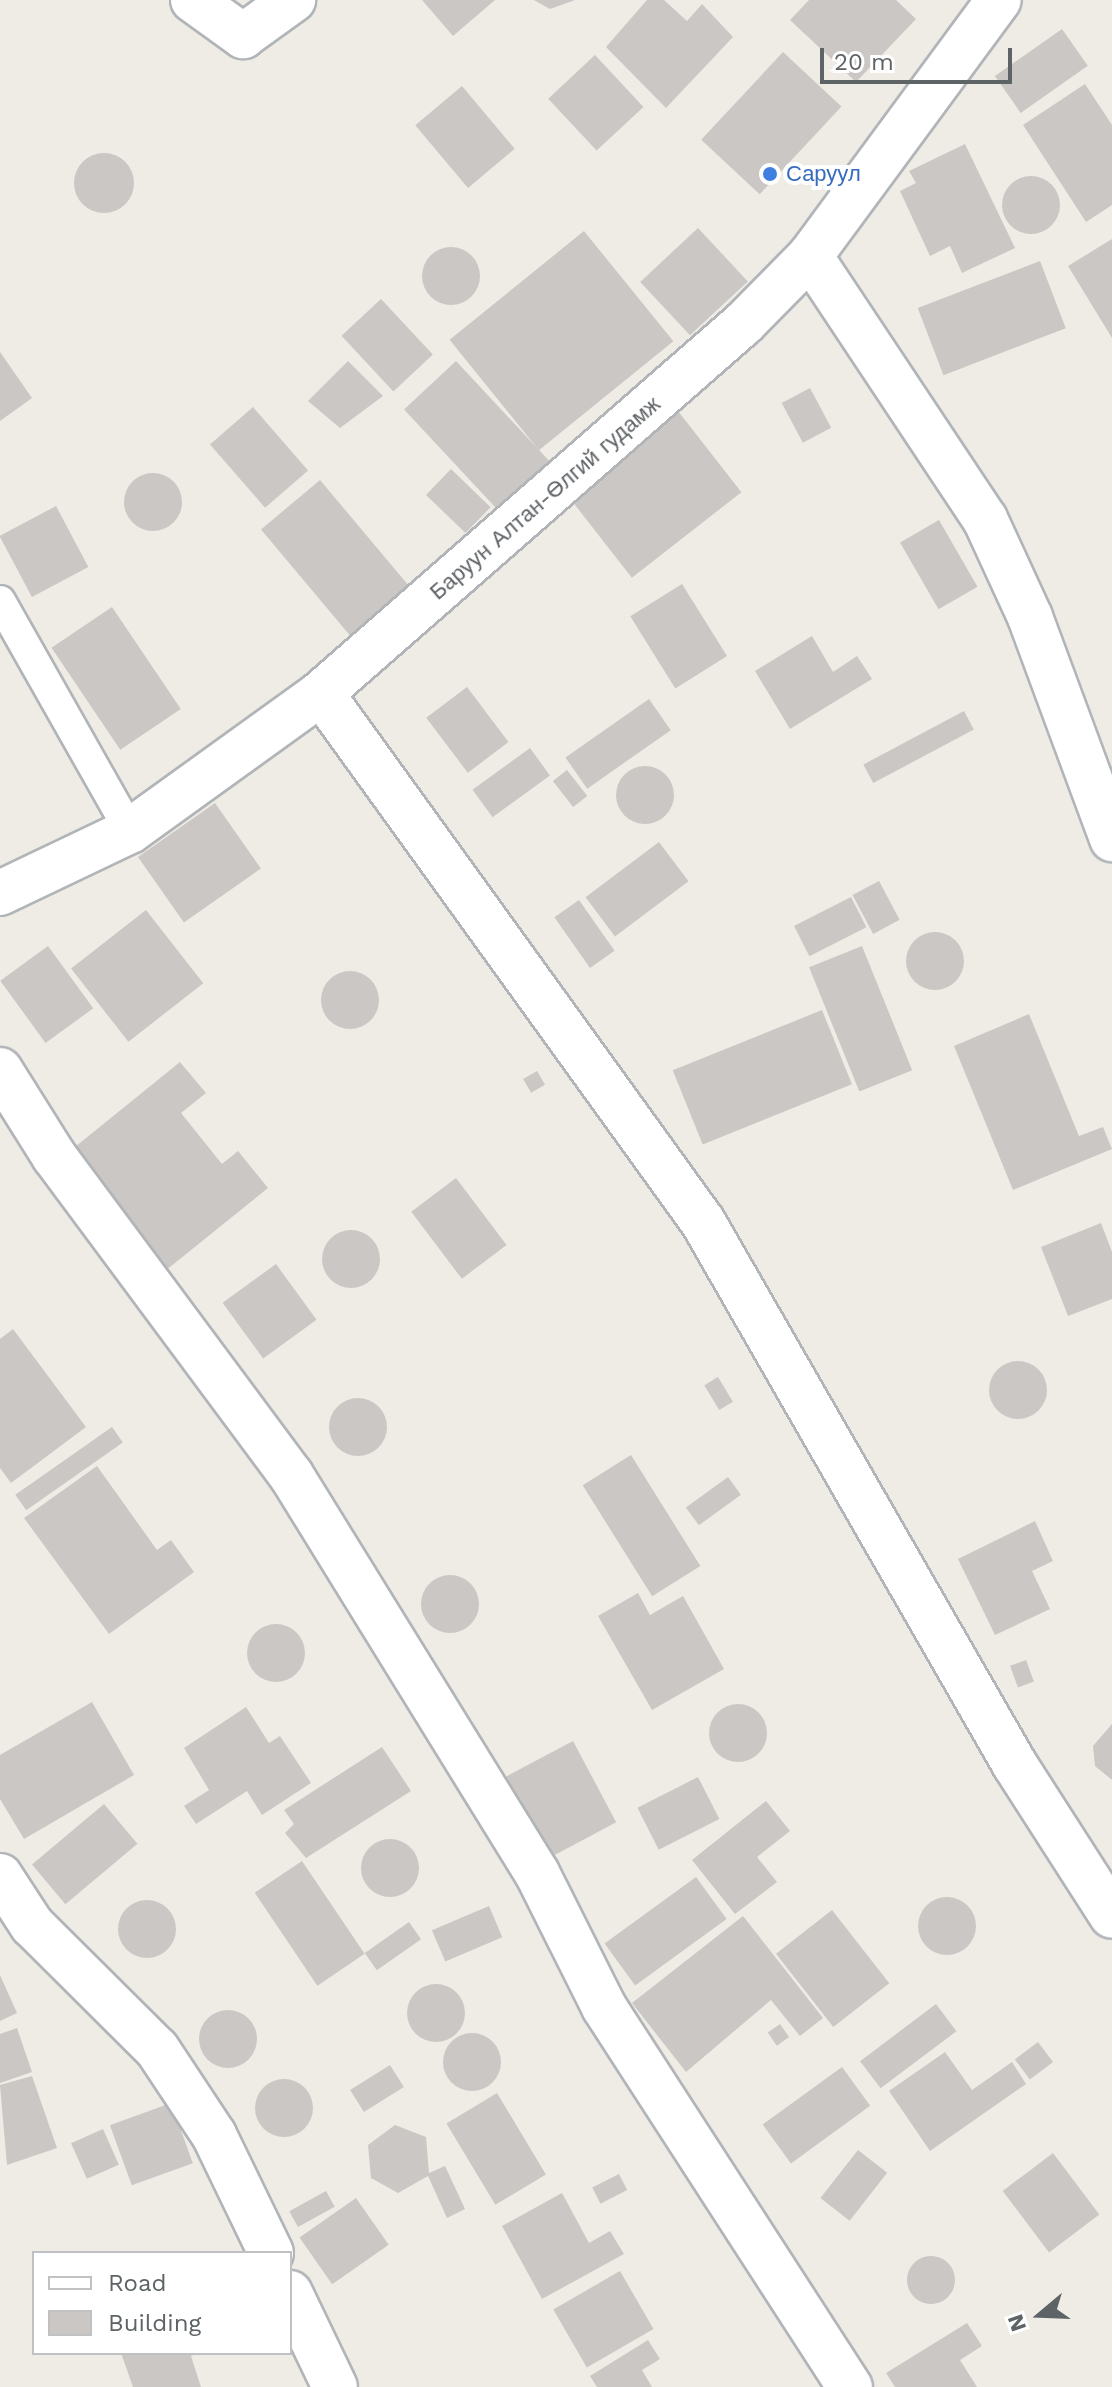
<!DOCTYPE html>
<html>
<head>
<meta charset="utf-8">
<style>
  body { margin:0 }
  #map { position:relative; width:1112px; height:2387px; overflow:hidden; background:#efece6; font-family:"Work Sans",sans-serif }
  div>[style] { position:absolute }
  .building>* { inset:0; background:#cbc7c4; transform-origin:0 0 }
  .round { border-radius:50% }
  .roads { filter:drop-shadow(2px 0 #b1b5b8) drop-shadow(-2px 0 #b1b5b8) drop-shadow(0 2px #b1b5b8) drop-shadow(0 -2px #b1b5b8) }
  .service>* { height:30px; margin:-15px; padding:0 15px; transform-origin:15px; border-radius:15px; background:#fff }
  .minor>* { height:44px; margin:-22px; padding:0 22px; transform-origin:22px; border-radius:22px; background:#fff }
  .secondary>* { height:44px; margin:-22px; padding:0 22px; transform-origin:22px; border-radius:22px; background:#fff }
  .dots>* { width:22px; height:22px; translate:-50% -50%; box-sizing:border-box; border:4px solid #fff; border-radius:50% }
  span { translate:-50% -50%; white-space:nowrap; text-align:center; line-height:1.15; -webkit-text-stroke:8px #fff; paint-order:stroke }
  .shop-label { font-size:22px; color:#366cbe }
  .left { translate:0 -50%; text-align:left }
  .street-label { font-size:22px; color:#5e6366 }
  .legend { position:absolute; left:32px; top:2251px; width:260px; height:104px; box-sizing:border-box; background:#fff; border:2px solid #bfc1c2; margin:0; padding:10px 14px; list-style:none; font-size:24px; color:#5e6366 }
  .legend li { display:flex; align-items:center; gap:16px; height:40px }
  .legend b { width:40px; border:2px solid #bfc1c2 }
  .north { position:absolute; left:1000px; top:2275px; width:80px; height:80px; -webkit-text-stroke:6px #fff; paint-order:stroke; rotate:251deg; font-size:22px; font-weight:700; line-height:32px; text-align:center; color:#5e6366 }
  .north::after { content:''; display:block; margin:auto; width:28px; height:36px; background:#5e6366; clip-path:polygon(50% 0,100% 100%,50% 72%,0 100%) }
  .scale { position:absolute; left:820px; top:48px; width:192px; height:36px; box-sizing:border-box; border:4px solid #5e6366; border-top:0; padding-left:10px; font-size:24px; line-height:28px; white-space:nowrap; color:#5e6366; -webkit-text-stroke:6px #fff; paint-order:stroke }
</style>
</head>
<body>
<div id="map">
  <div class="building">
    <div style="clip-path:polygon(422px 0,495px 0,453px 36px)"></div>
    <div style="clip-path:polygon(534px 0,575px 0,550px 9px)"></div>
    <div style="clip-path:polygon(647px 0,664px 0,687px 21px,702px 4px,733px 37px,666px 108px,606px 47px)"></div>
    <div style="clip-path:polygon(809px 0,896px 0,916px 19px,856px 82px,790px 20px)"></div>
    <div style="left:1062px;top:29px;width:45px;height:82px;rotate:55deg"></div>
    <div style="left:783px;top:52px;width:80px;height:120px;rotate:43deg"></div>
    <div style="left:595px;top:55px;width:71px;height:64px;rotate:47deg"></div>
    <div style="clip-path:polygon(1085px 84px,1112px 125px,1112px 205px,1086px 222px,1023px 125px)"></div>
    <div style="left:462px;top:86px;width:82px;height:61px;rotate:50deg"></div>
    <div style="clip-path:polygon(965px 144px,1015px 248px,962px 273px,950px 246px,930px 256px,900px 191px,916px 183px,909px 171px)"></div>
    <div class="round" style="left:74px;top:153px;width:60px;height:60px"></div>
    <div class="round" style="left:1002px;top:176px;width:58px;height:58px"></div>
    <div style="left:698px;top:228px;width:73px;height:79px;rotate:47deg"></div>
    <div style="left:584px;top:231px;width:142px;height:173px;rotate:51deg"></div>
    <div style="clip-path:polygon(1112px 239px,1112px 338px,1068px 266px)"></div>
    <div class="round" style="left:422px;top:247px;width:58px;height:58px"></div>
    <div style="left:1040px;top:261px;width:72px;height:131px;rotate:69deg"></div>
    <div style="left:381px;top:299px;width:76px;height:54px;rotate:47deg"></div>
    <div style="clip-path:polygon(0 352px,32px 398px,0 421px)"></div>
    <div style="clip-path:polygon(348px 361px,383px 396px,340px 428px,308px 401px)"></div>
    <div style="left:456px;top:361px;width:146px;height:71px;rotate:47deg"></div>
    <div style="left:810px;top:388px;width:45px;height:32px;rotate:62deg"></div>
    <div style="left:253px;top:407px;width:84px;height:57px;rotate:49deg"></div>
    <div style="left:678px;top:411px;width:103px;height:139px;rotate:52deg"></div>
    <div style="left:451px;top:469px;width:55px;height:36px;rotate:44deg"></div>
    <div class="round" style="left:124px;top:473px;width:58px;height:58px"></div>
    <div style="left:320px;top:480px;width:143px;height:77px;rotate:50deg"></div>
    <div style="left:56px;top:506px;width:69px;height:64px;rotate:62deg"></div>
    <div style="left:939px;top:520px;width:77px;height:45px;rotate:60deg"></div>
    <div style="left:682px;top:584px;width:85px;height:61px;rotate:58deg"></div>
    <div style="left:112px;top:607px;width:123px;height:73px;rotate:56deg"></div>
    <div style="clip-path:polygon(812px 636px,833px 672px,857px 656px,872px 679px,790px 729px,755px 671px)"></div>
    <div style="left:467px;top:687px;width:69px;height:51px;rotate:53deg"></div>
    <div style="left:649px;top:699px;width:38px;height:102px;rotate:55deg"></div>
    <div style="left:964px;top:711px;width:21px;height:114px;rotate:62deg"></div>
    <div style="left:530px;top:748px;width:34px;height:71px;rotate:54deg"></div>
    <div class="round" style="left:616px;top:766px;width:58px;height:58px"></div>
    <div style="left:567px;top:770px;width:33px;height:18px;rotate:52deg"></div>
    <div style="left:215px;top:803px;width:80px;height:94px;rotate:55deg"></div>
    <div style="left:659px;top:842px;width:49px;height:92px;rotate:53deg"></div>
    <div style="left:879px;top:881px;width:44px;height:30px;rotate:62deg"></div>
    <div style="left:851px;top:897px;width:34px;height:64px;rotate:63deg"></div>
    <div style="left:579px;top:900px;width:62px;height:30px;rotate:55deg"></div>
    <div style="left:146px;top:910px;width:93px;height:95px;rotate:52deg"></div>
    <div class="round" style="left:906px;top:932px;width:58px;height:58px"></div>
    <div style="left:48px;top:946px;width:77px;height:59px;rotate:54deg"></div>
    <div style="left:862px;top:946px;width:134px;height:57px;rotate:68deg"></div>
    <div class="round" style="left:321px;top:971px;width:58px;height:58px"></div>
    <div style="left:822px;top:1010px;width:80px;height:161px;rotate:68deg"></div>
    <div style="clip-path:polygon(1029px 1014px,1079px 1136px,1103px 1127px,1112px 1149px,1013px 1190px,954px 1046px)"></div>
    <div style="clip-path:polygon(180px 1062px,206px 1093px,181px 1113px,222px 1164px,238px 1151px,268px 1188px,165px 1271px,70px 1151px)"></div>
    <div style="left:537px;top:1071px;width:16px;height:16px;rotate:60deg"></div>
    <div style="left:456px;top:1178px;width:84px;height:56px;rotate:53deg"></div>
    <div style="clip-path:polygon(1101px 1223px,1112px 1252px,1112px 1299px,1068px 1316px,1041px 1247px)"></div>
    <div class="round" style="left:322px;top:1230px;width:58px;height:58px"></div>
    <div style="left:276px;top:1264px;width:69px;height:66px;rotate:54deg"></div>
    <div style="clip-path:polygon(13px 1329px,86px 1427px,11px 1483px,0 1468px,0 1339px)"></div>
    <div class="round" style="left:989px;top:1361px;width:58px;height:58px"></div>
    <div style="left:718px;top:1377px;width:29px;height:16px;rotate:59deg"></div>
    <div class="round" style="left:329px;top:1398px;width:58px;height:58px"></div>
    <div style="left:112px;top:1427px;width:19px;height:118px;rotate:55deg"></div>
    <div style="left:631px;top:1455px;width:131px;height:57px;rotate:58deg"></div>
    <div style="clip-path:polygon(97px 1466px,157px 1550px,171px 1540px,194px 1572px,109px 1634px,24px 1518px)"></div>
    <div style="left:728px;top:1477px;width:22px;height:52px;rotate:54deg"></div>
    <div style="clip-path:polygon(1035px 1521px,1053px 1561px,1032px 1571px,1050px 1609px,995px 1635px,958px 1559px)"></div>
    <div class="round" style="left:421px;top:1575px;width:58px;height:58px"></div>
    <div style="clip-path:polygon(638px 1593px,650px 1615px,683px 1596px,724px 1669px,652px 1710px,598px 1616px)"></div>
    <div class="round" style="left:247px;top:1624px;width:58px;height:58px"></div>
    <div style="left:1026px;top:1660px;width:23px;height:17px;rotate:70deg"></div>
    <div style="clip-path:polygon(92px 1702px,134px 1775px,24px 1839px,0 1799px,0 1755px)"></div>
    <div class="round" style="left:709px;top:1704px;width:58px;height:58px"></div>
    <div style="clip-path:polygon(246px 1707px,269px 1743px,280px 1736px,311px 1783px,262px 1815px,247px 1791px,196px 1824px,184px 1806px,209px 1790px,184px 1748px)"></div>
    <div style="clip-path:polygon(1112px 1724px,1112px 1780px,1095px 1766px,1093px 1746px)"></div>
    <div style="left:573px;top:1741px;width:92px;height:77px;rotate:62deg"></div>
    <div style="clip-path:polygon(382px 1747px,411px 1791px,306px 1858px,285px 1833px,294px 1824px,284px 1810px)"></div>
    <div style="left:698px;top:1777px;width:47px;height:68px;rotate:63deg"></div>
    <div style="clip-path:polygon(766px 1801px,790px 1831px,757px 1857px,777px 1882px,735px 1914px,692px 1860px)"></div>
    <div style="left:104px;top:1804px;width:52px;height:94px;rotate:50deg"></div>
    <div class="round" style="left:361px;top:1839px;width:58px;height:58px"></div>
    <div style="left:302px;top:1861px;width:112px;height:57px;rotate:56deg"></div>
    <div style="left:696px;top:1877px;width:52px;height:113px;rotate:54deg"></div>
    <div class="round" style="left:918px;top:1897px;width:58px;height:58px"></div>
    <div class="round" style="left:118px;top:1900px;width:58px;height:58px"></div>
    <div style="left:489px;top:1906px;width:34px;height:62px;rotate:67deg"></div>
    <div style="left:832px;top:1910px;width:93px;height:71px;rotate:52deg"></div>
    <div style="clip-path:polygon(743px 1916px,823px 2018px,800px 2036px,771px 2000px,686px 2072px,632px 2003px)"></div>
    <div style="left:409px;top:1922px;width:21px;height:54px;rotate:55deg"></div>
    <div style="clip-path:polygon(0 1975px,17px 2013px,0 2021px)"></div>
    <div class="round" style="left:407px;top:1984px;width:58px;height:58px"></div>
    <div style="left:936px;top:2004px;width:34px;height:95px;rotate:53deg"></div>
    <div class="round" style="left:199px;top:2010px;width:58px;height:58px"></div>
    <div style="left:780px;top:2024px;width:16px;height:15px;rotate:55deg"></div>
    <div style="clip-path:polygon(17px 2028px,32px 2072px,0 2083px,0 2034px)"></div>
    <div class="round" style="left:443px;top:2033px;width:58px;height:58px"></div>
    <div style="left:1038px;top:2042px;width:25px;height:29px;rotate:53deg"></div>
    <div style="clip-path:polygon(945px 2052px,972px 2090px,1012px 2062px,1026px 2084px,930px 2151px,889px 2091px)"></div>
    <div style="left:390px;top:2065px;width:26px;height:47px;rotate:58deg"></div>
    <div style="left:842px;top:2067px;width:48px;height:98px;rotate:54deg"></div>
    <div style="clip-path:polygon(32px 2076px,57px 2148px,7px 2165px,0 2085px)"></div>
    <div class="round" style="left:255px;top:2079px;width:58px;height:58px"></div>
    <div style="left:497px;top:2093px;width:95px;height:59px;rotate:59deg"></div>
    <div style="left:171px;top:2103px;width:64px;height:65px;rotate:70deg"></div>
    <div style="clip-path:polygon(395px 2125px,426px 2137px,429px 2173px,445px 2166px,465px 2209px,447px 2218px,428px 2176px,398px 2193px,371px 2178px,368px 2145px)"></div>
    <div style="left:103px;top:2129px;width:39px;height:35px;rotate:66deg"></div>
    <div style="left:858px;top:2150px;width:37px;height:61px;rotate:38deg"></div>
    <div style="left:1053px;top:2153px;width:77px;height:63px;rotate:53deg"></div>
    <div style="left:619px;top:2174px;width:18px;height:30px;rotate:63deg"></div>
    <div style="left:326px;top:2191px;width:18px;height:42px;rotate:61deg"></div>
    <div style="clip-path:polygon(562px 2193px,589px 2243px,610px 2231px,624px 2254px,542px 2299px,502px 2226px)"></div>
    <div style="left:356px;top:2198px;width:57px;height:69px;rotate:55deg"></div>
    <div class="round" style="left:907px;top:2256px;width:48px;height:48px"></div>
    <div style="left:620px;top:2271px;width:67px;height:77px;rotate:60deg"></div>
    <div style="clip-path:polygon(967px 2323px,982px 2346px,960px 2360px,977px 2387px,895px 2387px,886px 2373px)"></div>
    <div style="clip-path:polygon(648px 2340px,660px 2359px,642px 2370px,652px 2387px,597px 2387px,590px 2376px)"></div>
    <div style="clip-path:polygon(121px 2353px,198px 2353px,191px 2356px,201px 2387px,133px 2387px)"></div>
  </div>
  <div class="roads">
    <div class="service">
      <div style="left:0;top:601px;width:264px;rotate:60.5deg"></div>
    </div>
    <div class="minor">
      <div style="left:193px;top:0;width:62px;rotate:35.8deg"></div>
      <div style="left:243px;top:36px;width:62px;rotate:-35.8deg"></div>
      <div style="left:810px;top:256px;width:316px;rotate:56.4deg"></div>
      <div style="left:985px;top:519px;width:108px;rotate:65.3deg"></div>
      <div style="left:1030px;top:617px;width:237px;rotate:69.7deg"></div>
      <div style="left:321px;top:693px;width:653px;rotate:54.17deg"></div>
      <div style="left:703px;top:1222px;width:626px;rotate:60.12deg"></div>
      <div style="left:1015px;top:1765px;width:179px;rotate:57.3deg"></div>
      <div style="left:0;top:1070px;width:102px;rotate:57.9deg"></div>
      <div style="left:54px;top:1156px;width:397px;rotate:53.4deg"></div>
      <div style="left:291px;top:1475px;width:468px;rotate:58.3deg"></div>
      <div style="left:537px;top:1873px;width:150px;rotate:63.4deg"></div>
      <div style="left:604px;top:2007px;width:453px;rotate:57.1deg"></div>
      <div style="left:0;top:1876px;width:59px;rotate:56.9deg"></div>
      <div style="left:32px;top:1925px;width:176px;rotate:44.8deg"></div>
      <div style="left:157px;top:2049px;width:103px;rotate:56.5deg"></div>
      <div style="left:214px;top:2135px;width:131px;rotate:64.2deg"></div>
      <div style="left:290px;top:2293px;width:104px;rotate:64.4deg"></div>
    </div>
    <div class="secondary">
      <div style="left:0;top:893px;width:144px;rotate:-25.5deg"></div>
      <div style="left:130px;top:831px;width:236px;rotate:-35.8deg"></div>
      <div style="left:321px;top:693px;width:562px;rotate:-41.18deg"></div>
      <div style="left:744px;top:323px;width:94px;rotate:-45.4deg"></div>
      <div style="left:810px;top:256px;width:318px;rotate:-53.6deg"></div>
    </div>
  </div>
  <div class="dots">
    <div style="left:770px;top:174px;background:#3f7fe0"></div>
  </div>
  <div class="shop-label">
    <span class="left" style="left:786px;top:174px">Саруул</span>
  </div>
  <div class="street-label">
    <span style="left:545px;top:498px;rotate:-41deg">Баруун Алтан-Өлгий гудамж</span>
  </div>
  <ul class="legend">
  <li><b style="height:10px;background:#fff"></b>Road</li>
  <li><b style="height:22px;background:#cbc7c4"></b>Building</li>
  </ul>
  <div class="north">N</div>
  <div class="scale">20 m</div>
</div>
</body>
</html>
